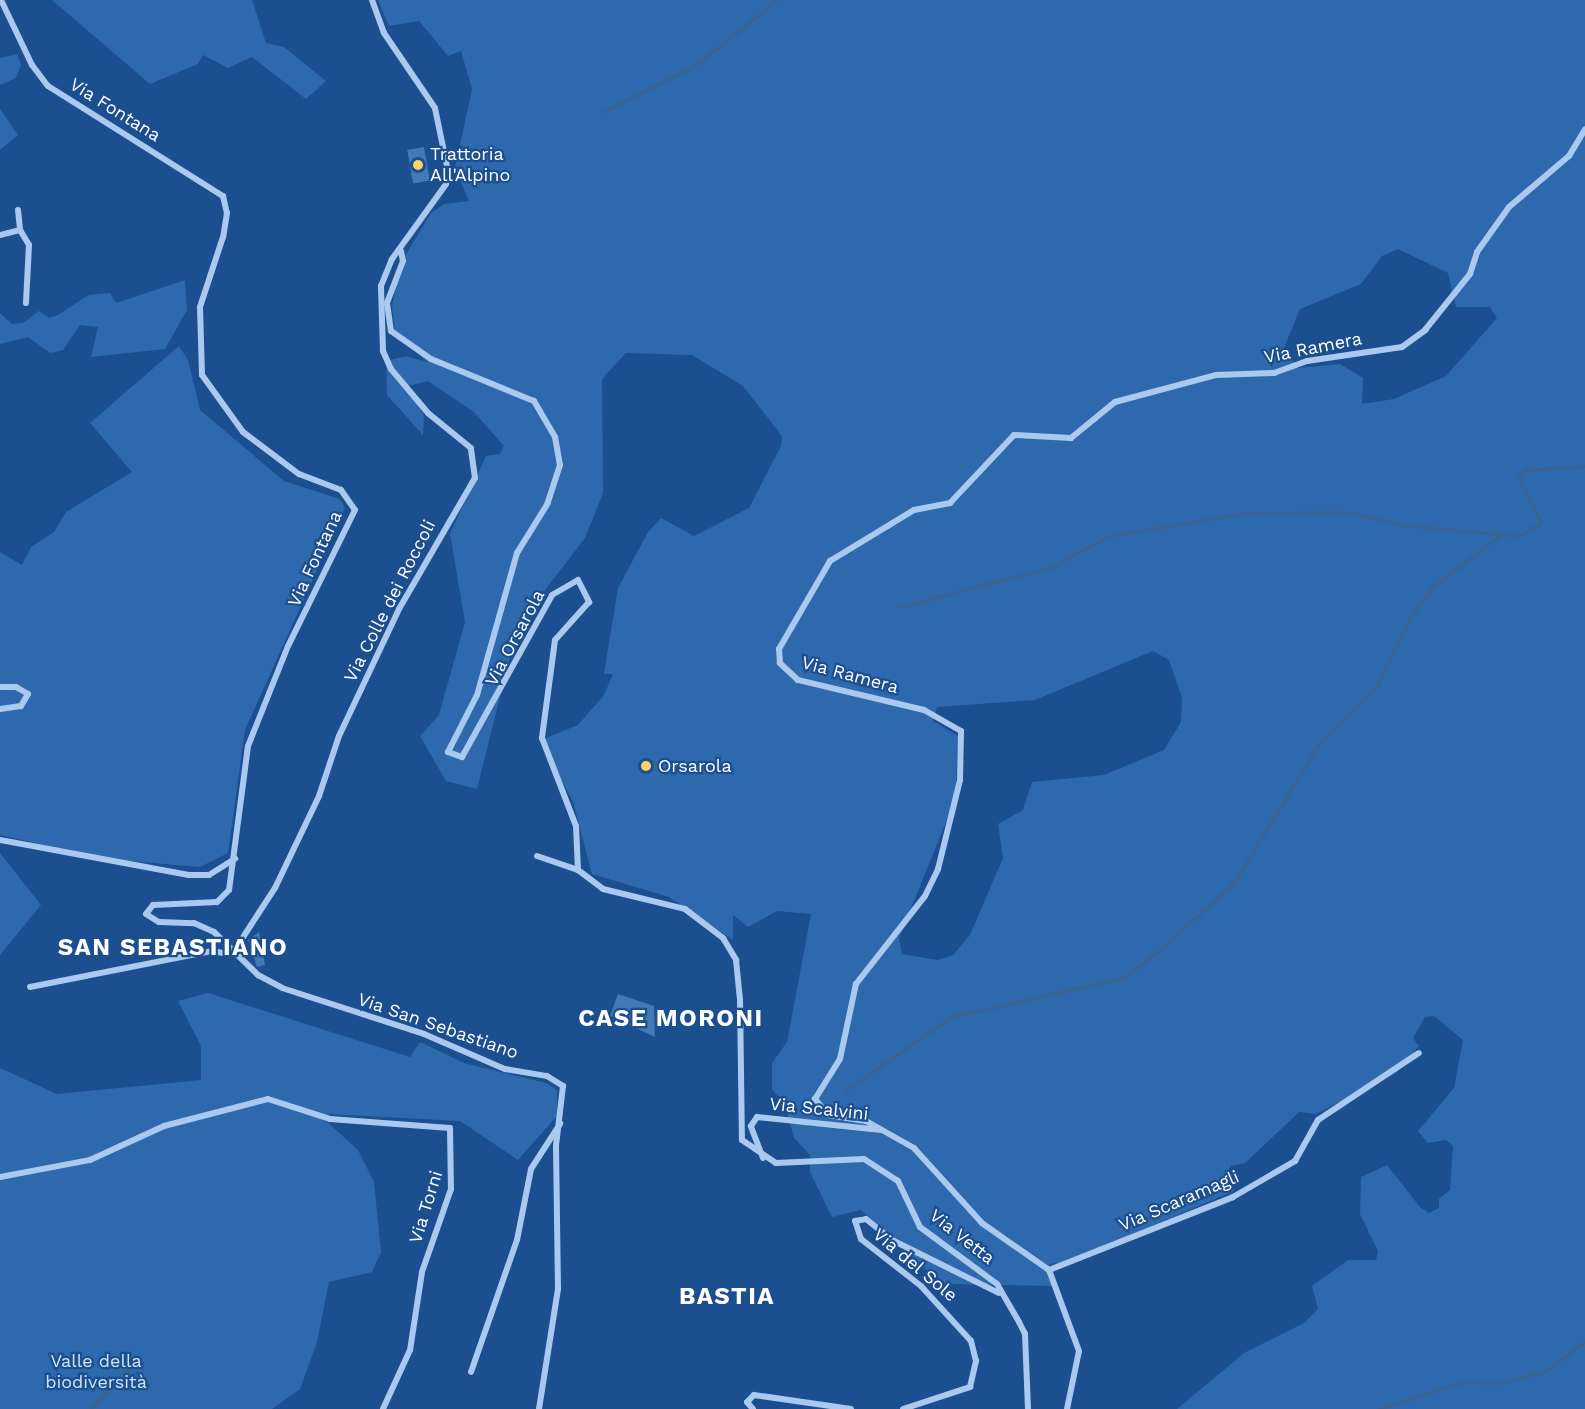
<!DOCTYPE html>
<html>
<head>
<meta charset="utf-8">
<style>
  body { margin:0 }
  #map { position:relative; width:1585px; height:1409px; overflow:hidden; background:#1b4f8f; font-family:"Work Sans",sans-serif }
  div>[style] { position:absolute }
  .green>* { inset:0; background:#2e69ad }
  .stream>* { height:3px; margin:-1.5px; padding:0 1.5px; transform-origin:1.5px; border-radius:1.5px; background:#3c6290 }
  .building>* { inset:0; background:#4478b7; transform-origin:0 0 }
  .street>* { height:6px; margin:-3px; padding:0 3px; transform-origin:3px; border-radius:3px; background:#a9c9ee }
  .dots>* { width:16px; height:16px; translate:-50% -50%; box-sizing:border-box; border:3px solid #1b4f8f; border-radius:50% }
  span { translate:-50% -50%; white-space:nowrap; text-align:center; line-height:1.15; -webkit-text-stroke:4.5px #1b4f8f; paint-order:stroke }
  .street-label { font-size:18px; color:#fff }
  .poi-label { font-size:18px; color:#fff }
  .left { translate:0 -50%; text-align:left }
  .park-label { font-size:18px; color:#cfe3fa }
  .district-label { font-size:24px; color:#fff; font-weight:700; letter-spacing:1.5px }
</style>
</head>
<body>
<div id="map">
  <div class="green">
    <div style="clip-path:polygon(52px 0,252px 0,266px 43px,284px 47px,326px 81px,306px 99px,252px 57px,228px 68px,203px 55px,198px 64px,150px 84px)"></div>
    <div style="clip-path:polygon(evenodd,378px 0,1585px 0,1585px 1409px,1177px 1409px,1244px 1353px,1304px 1323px,1318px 1309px,1312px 1286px,1323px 1278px,1348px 1260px,1376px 1260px,1378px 1251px,1360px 1214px,1361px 1177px,1387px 1165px,1420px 1207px,1429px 1213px,1439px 1208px,1439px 1199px,1450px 1190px,1453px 1146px,1446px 1140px,1428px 1143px,1418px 1131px,1454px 1088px,1463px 1040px,1434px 1016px,1425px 1017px,1413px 1038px,1419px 1046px,1396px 1073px,1316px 1114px,1299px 1112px,1245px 1163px,1231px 1166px,1226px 1174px,1234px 1191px,1067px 1262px,1049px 1264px,1055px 1286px,942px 1284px,861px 1210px,832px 1217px,810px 1172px,810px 1155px,794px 1138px,785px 1104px,772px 1089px,772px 1063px,787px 1042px,811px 914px,777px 911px,748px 927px,733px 915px,733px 940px,669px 897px,592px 874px,573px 801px,542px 746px,546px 738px,578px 725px,604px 695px,613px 674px,604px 674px,618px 588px,648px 532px,661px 518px,694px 536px,749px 508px,781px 446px,782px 436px,743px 386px,692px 355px,626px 353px,602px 379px,603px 493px,585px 538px,542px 594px,510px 657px,477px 789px,446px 781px,420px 736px,439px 715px,465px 622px,450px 534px,486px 456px,500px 454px,504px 446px,474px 412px,428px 381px,408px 386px,424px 416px,423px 435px,387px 395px,386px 361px,406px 356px,427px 362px,395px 332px,392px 306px,402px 261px,431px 213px,444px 204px,469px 201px,455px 168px,472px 89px,461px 51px,448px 56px,419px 21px,389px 26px,378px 0,1398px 249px,1448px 273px,1456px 307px,1490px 307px,1497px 318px,1446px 376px,1394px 399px,1362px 404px,1363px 378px,1340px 364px,1298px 368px,1284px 348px,1300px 309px,1361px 284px,1382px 256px,1398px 249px,378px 0,1153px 651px,1169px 660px,1182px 698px,1181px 722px,1164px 750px,1104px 775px,1032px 782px,1023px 810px,998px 824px,1003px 858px,970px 935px,953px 955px,938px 960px,902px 954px,899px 938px,950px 812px,956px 784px,958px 736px,933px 721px,937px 707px,1035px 700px,1153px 651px)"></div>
    <div style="clip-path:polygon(17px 54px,21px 65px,16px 78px,0 85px,0 58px)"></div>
    <div style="clip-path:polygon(0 109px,18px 135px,0 150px)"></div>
    <div style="clip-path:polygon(185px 280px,187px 310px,165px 349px,91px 357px,98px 327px,80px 325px,63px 350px,50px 353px,28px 337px,0 344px,0 313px,12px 324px,23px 323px,39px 311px,49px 318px,58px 315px,88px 295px,110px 293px,116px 303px)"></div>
    <div style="clip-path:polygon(179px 346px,188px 360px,200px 410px,284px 481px,340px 499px,345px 508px,245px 730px,228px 853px,200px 867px,106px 859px,0 835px,0 552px,22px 565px,31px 547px,54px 532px,66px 512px,132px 472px,90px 423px)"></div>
    <div style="clip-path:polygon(0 853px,41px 905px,0 955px)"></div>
    <div style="clip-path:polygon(208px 993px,410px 1057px,420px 1042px,464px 1063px,546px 1083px,557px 1090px,557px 1116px,518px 1160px,460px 1121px,327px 1114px,325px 1120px,358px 1150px,374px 1182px,381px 1252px,372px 1272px,329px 1282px,317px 1342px,300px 1389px,272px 1409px,0 1409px,0 1068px,57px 1094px,201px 1080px,201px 1046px,178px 1001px)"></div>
  </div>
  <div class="stream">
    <div style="left:603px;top:112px;width:108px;rotate:-27deg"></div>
    <div style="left:699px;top:63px;width:100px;rotate:-38.9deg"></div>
    <div style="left:899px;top:607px;width:156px;rotate:-14.5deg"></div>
    <div style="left:1050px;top:568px;width:67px;rotate:-28.5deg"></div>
    <div style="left:1109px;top:536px;width:138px;rotate:-9.6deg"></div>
    <div style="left:1245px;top:513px;width:100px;rotate:-0.6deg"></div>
    <div style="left:1345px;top:512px;width:66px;rotate:12.2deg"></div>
    <div style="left:1410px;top:526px;width:109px;rotate:5.2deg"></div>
    <div style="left:1519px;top:536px;width:26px;rotate:-32deg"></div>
    <div style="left:1541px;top:522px;width:50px;rotate:-117.6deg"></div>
    <div style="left:1518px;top:478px;width:11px;rotate:-45deg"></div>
    <div style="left:1526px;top:470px;width:59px;rotate:-3.9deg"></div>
    <div style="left:845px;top:1091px;width:129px;rotate:-34.9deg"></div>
    <div style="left:951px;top:1017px;width:176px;rotate:-12.8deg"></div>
    <div style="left:1123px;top:978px;width:41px;rotate:-37.1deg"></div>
    <div style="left:1156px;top:953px;width:105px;rotate:-41.9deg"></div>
    <div style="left:1234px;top:883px;width:163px;rotate:-58.6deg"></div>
    <div style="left:1319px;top:744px;width:82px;rotate:-45deg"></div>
    <div style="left:1377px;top:686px;width:78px;rotate:-64.1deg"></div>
    <div style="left:1411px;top:616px;width:38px;rotate:-53deg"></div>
    <div style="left:1434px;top:586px;width:81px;rotate:-37.4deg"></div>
    <div style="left:91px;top:1409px;width:69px;rotate:-46.2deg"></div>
    <div style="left:1379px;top:1409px;width:88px;rotate:-17.8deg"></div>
    <div style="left:1463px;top:1382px;width:36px;rotate:2deg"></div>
    <div style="left:1499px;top:1383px;width:49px;rotate:-14.3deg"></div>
    <div style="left:1546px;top:1371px;width:49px;rotate:-37.6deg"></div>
  </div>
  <div class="building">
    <div style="left:424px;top:147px;width:34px;height:17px;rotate:80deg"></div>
    <div style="clip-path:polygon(259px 932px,265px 965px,257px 967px,248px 940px)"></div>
    <div style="clip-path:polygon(618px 994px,654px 1006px,655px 1037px,610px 1016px)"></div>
  </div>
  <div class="street">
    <div style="left:1px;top:0;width:72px;rotate:64.5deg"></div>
    <div style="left:32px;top:65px;width:26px;rotate:53deg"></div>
    <div style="left:48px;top:86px;width:207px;rotate:32.2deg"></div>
    <div style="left:223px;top:196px;width:17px;rotate:77deg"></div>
    <div style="left:227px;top:213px;width:24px;rotate:99deg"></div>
    <div style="left:223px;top:237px;width:74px;rotate:108.2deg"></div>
    <div style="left:200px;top:307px;width:68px;rotate:88.3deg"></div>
    <div style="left:202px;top:375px;width:70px;rotate:54.3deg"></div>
    <div style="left:243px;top:432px;width:70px;rotate:36.9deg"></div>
    <div style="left:299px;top:474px;width:45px;rotate:20.9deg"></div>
    <div style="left:341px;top:490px;width:24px;rotate:55deg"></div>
    <div style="left:355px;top:510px;width:152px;rotate:116.2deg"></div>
    <div style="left:288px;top:646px;width:108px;rotate:111.8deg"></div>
    <div style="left:248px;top:746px;width:145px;rotate:97.5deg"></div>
    <div style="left:229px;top:890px;width:17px;rotate:135deg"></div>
    <div style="left:217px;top:902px;width:64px;rotate:177.3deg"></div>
    <div style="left:153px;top:905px;width:11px;rotate:128deg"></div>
    <div style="left:146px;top:914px;width:15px;rotate:32deg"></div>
    <div style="left:159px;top:922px;width:35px;rotate:2deg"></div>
    <div style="left:194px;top:923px;width:22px;rotate:24deg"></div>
    <div style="left:214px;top:932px;width:62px;rotate:44.3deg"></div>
    <div style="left:258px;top:975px;width:27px;rotate:28deg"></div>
    <div style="left:282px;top:988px;width:149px;rotate:17.9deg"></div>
    <div style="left:424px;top:1034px;width:88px;rotate:23.4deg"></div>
    <div style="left:505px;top:1069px;width:43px;rotate:9.5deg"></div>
    <div style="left:547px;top:1076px;width:19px;rotate:32deg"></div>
    <div style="left:563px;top:1086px;width:60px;rotate:96.7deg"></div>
    <div style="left:556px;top:1146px;width:143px;rotate:89.2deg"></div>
    <div style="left:558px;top:1289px;width:121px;rotate:99deg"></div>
    <div style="left:18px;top:210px;width:20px;rotate:84deg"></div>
    <div style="left:0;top:235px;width:21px;rotate:-14deg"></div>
    <div style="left:20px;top:230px;width:17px;rotate:59deg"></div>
    <div style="left:29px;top:245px;width:58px;rotate:93deg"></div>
    <div style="left:401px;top:251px;width:10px;rotate:79deg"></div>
    <div style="left:403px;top:261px;width:45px;rotate:110.9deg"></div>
    <div style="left:387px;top:303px;width:28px;rotate:82deg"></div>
    <div style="left:391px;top:331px;width:49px;rotate:35deg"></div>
    <div style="left:431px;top:359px;width:111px;rotate:22.2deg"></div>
    <div style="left:534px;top:401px;width:42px;rotate:59.7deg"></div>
    <div style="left:555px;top:437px;width:28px;rotate:80deg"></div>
    <div style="left:560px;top:465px;width:40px;rotate:108deg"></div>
    <div style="left:548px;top:503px;width:59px;rotate:121.8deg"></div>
    <div style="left:517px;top:553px;width:148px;rotate:105.7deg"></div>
    <div style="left:477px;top:695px;width:64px;rotate:117deg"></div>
    <div style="left:448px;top:752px;width:15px;rotate:20deg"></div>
    <div style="left:462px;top:757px;width:185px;rotate:-60.9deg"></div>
    <div style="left:552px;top:595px;width:30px;rotate:-30deg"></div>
    <div style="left:578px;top:580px;width:25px;rotate:63deg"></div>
    <div style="left:589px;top:602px;width:51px;rotate:131.8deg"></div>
    <div style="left:555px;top:640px;width:99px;rotate:97.6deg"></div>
    <div style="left:542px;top:738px;width:94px;rotate:68.9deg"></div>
    <div style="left:576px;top:826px;width:44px;rotate:87.4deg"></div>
    <div style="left:578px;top:870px;width:31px;rotate:37deg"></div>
    <div style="left:603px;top:889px;width:84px;rotate:13.7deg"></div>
    <div style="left:685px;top:909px;width:48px;rotate:37.3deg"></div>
    <div style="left:723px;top:938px;width:26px;rotate:59deg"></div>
    <div style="left:736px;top:960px;width:40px;rotate:84.3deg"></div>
    <div style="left:740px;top:1000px;width:140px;rotate:89.2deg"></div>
    <div style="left:742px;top:1140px;width:41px;rotate:34.1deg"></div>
    <div style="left:776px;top:1163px;width:88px;rotate:-2.6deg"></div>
    <div style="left:864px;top:1159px;width:40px;rotate:32.9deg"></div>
    <div style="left:898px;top:1181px;width:51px;rotate:64.4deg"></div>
    <div style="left:920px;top:1227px;width:96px;rotate:36.5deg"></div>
    <div style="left:997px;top:1284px;width:44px;rotate:59.9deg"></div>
    <div style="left:1019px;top:1322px;width:13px;rotate:63deg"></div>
    <div style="left:1025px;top:1334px;width:75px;rotate:87.7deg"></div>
    <div style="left:0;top:687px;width:16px"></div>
    <div style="left:16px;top:687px;width:14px;rotate:30deg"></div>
    <div style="left:28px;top:694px;width:14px;rotate:120deg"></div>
    <div style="left:21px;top:706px;width:21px;rotate:172deg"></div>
    <div style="left:0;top:840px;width:192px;rotate:10.5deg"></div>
    <div style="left:189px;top:875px;width:20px"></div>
    <div style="left:209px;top:875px;width:31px;rotate:-32deg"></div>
    <div style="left:537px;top:856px;width:43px;rotate:18.9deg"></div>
    <div style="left:30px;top:987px;width:186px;rotate:-11.2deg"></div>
    <div style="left:212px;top:951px;width:17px;rotate:10deg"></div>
    <div style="left:229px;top:954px;width:9px;rotate:-41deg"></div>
    <div style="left:236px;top:948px;width:72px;rotate:-57deg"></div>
    <div style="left:275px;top:888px;width:102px;rotate:-64.4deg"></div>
    <div style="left:319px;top:796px;width:63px;rotate:-71.6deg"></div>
    <div style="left:339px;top:736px;width:140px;rotate:-64.7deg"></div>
    <div style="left:399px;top:609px;width:151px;rotate:-59.9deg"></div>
    <div style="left:475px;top:478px;width:30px;rotate:-98deg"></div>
    <div style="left:471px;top:448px;width:55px;rotate:-140.9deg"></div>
    <div style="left:428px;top:413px;width:57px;rotate:-130.1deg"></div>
    <div style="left:391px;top:369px;width:20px;rotate:-114deg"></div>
    <div style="left:383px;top:351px;width:65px;rotate:-91.8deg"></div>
    <div style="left:381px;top:286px;width:29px;rotate:-68deg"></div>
    <div style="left:392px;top:259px;width:92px;rotate:-54.2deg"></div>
    <div style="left:446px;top:184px;width:13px;rotate:-81deg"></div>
    <div style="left:448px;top:171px;width:64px;rotate:-101.7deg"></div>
    <div style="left:435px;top:108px;width:91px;rotate:-124.2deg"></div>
    <div style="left:384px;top:33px;width:35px;rotate:-110deg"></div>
    <div style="left:763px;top:1158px;width:34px;rotate:-111deg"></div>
    <div style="left:751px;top:1126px;width:11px;rotate:-56deg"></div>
    <div style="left:757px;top:1117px;width:125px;rotate:6deg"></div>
    <div style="left:0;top:1177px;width:92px;rotate:-10.7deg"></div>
    <div style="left:90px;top:1160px;width:81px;rotate:-24.7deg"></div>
    <div style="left:164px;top:1126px;width:107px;rotate:-14.6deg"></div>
    <div style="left:268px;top:1099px;width:65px;rotate:17.9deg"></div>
    <div style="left:330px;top:1119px;width:120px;rotate:4.3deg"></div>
    <div style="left:450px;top:1128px;width:61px;rotate:89.1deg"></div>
    <div style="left:451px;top:1189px;width:88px;rotate:109.3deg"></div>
    <div style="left:422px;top:1272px;width:79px;rotate:98.7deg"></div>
    <div style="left:410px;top:1350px;width:65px;rotate:114.6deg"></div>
    <div style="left:1049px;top:1270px;width:198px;rotate:-21.6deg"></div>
    <div style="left:1233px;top:1197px;width:72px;rotate:-30.1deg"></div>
    <div style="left:1295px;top:1161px;width:47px;rotate:-60.7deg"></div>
    <div style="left:1318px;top:1120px;width:121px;rotate:-33.6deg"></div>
    <div style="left:471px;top:1372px;width:140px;rotate:-70.8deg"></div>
    <div style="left:517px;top:1240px;width:72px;rotate:-78.8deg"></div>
    <div style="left:531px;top:1169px;width:54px;rotate:-57.2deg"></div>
    <div style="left:753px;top:1409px;width:9px;rotate:-131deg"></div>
    <div style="left:747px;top:1402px;width:10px;rotate:-45deg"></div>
    <div style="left:754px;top:1395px;width:98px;rotate:8.2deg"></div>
    <div style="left:903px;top:1409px;width:71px;rotate:-18.2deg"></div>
    <div style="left:970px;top:1387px;width:27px;rotate:-77deg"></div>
    <div style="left:976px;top:1361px;width:21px;rotate:-104deg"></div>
    <div style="left:971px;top:1341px;width:74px;rotate:-132.3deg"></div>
    <div style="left:921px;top:1286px;width:76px;rotate:-141.9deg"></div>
    <div style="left:861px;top:1239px;width:19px;rotate:-108deg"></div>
    <div style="left:855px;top:1221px;width:11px;rotate:-10deg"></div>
    <div style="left:866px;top:1219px;width:33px;rotate:39deg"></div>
    <div style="left:892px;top:1240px;width:119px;rotate:26.4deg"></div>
    <div style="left:1067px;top:1409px;width:59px;rotate:-78.3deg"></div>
    <div style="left:1079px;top:1351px;width:86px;rotate:-110.3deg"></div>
    <div style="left:1049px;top:1270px;width:82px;rotate:-145deg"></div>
    <div style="left:982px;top:1223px;width:101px;rotate:-132.2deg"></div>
    <div style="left:914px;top:1148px;width:55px;rotate:-150.6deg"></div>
    <div style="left:866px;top:1121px;width:38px;rotate:-171deg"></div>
    <div style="left:828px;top:1115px;width:21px;rotate:-129deg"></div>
    <div style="left:815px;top:1099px;width:47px;rotate:-58deg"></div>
    <div style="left:840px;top:1059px;width:77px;rotate:-78deg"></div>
    <div style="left:856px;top:984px;width:112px;rotate:-51.9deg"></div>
    <div style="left:925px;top:896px;width:30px;rotate:-64deg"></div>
    <div style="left:938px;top:869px;width:92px;rotate:-76.1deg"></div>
    <div style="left:960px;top:780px;width:49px;rotate:-88.8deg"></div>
    <div style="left:961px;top:731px;width:43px;rotate:-150.4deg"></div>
    <div style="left:924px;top:710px;width:130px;rotate:-166.6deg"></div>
    <div style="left:798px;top:680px;width:25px;rotate:-137deg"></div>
    <div style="left:780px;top:663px;width:14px;rotate:-94deg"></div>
    <div style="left:779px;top:649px;width:102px;rotate:-59.9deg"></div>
    <div style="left:830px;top:561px;width:98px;rotate:-31.3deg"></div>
    <div style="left:914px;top:510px;width:37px;rotate:-11deg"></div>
    <div style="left:950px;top:503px;width:93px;rotate:-46.7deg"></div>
    <div style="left:1014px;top:435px;width:57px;rotate:3deg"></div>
    <div style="left:1071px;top:438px;width:57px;rotate:-39.3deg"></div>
    <div style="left:1115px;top:402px;width:105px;rotate:-15deg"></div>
    <div style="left:1216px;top:375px;width:58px;rotate:-2deg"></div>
    <div style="left:1274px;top:373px;width:35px;rotate:-20deg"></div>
    <div style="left:1307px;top:361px;width:96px;rotate:-8.4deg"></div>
    <div style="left:1402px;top:347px;width:29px;rotate:-36deg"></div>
    <div style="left:1425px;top:330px;width:72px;rotate:-51.2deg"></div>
    <div style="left:1470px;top:274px;width:23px;rotate:-72deg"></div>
    <div style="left:1477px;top:252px;width:55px;rotate:-54.6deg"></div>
    <div style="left:1509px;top:207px;width:79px;rotate:-40.4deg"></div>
    <div style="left:1569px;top:156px;width:31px;rotate:-59deg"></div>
  </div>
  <div class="dots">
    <div style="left:418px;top:165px;background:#ffd166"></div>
    <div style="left:646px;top:766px;background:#ffd166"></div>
  </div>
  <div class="street-label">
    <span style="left:115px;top:110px;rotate:32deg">Via Fontana</span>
    <span style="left:1313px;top:348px;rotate:-11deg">Via Ramera</span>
    <span style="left:315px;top:559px;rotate:-65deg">Via Fontana</span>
    <span style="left:390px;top:601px;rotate:-63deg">Via Colle dei Roccoli</span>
    <span style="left:515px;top:638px;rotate:-62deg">Via Orsarola</span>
    <span style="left:850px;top:675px;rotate:15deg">Via Ramera</span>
    <span style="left:438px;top:1026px;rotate:19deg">Via San Sebastiano</span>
    <span style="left:819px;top:1109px;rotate:6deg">Via Scalvini</span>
    <span style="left:1179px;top:1201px;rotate:-23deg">Via Scaramagli</span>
    <span style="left:426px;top:1207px;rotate:-73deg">Via Torni</span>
    <span style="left:962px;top:1237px;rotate:38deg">Via Vetta</span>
    <span style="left:915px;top:1265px;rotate:40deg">Via del Sole</span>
  </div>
  <div class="poi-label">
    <span class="left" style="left:430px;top:165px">Trattoria<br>All'Alpino</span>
    <span class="left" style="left:658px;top:766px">Orsarola</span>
  </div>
  <div class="park-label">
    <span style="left:96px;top:1372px">Valle della<br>biodiversità</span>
  </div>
  <div class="district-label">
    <span style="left:173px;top:948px">SAN SEBASTIANO</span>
    <span style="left:671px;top:1019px">CASE MORONI</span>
    <span style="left:727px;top:1297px">BASTIA</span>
  </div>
</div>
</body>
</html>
